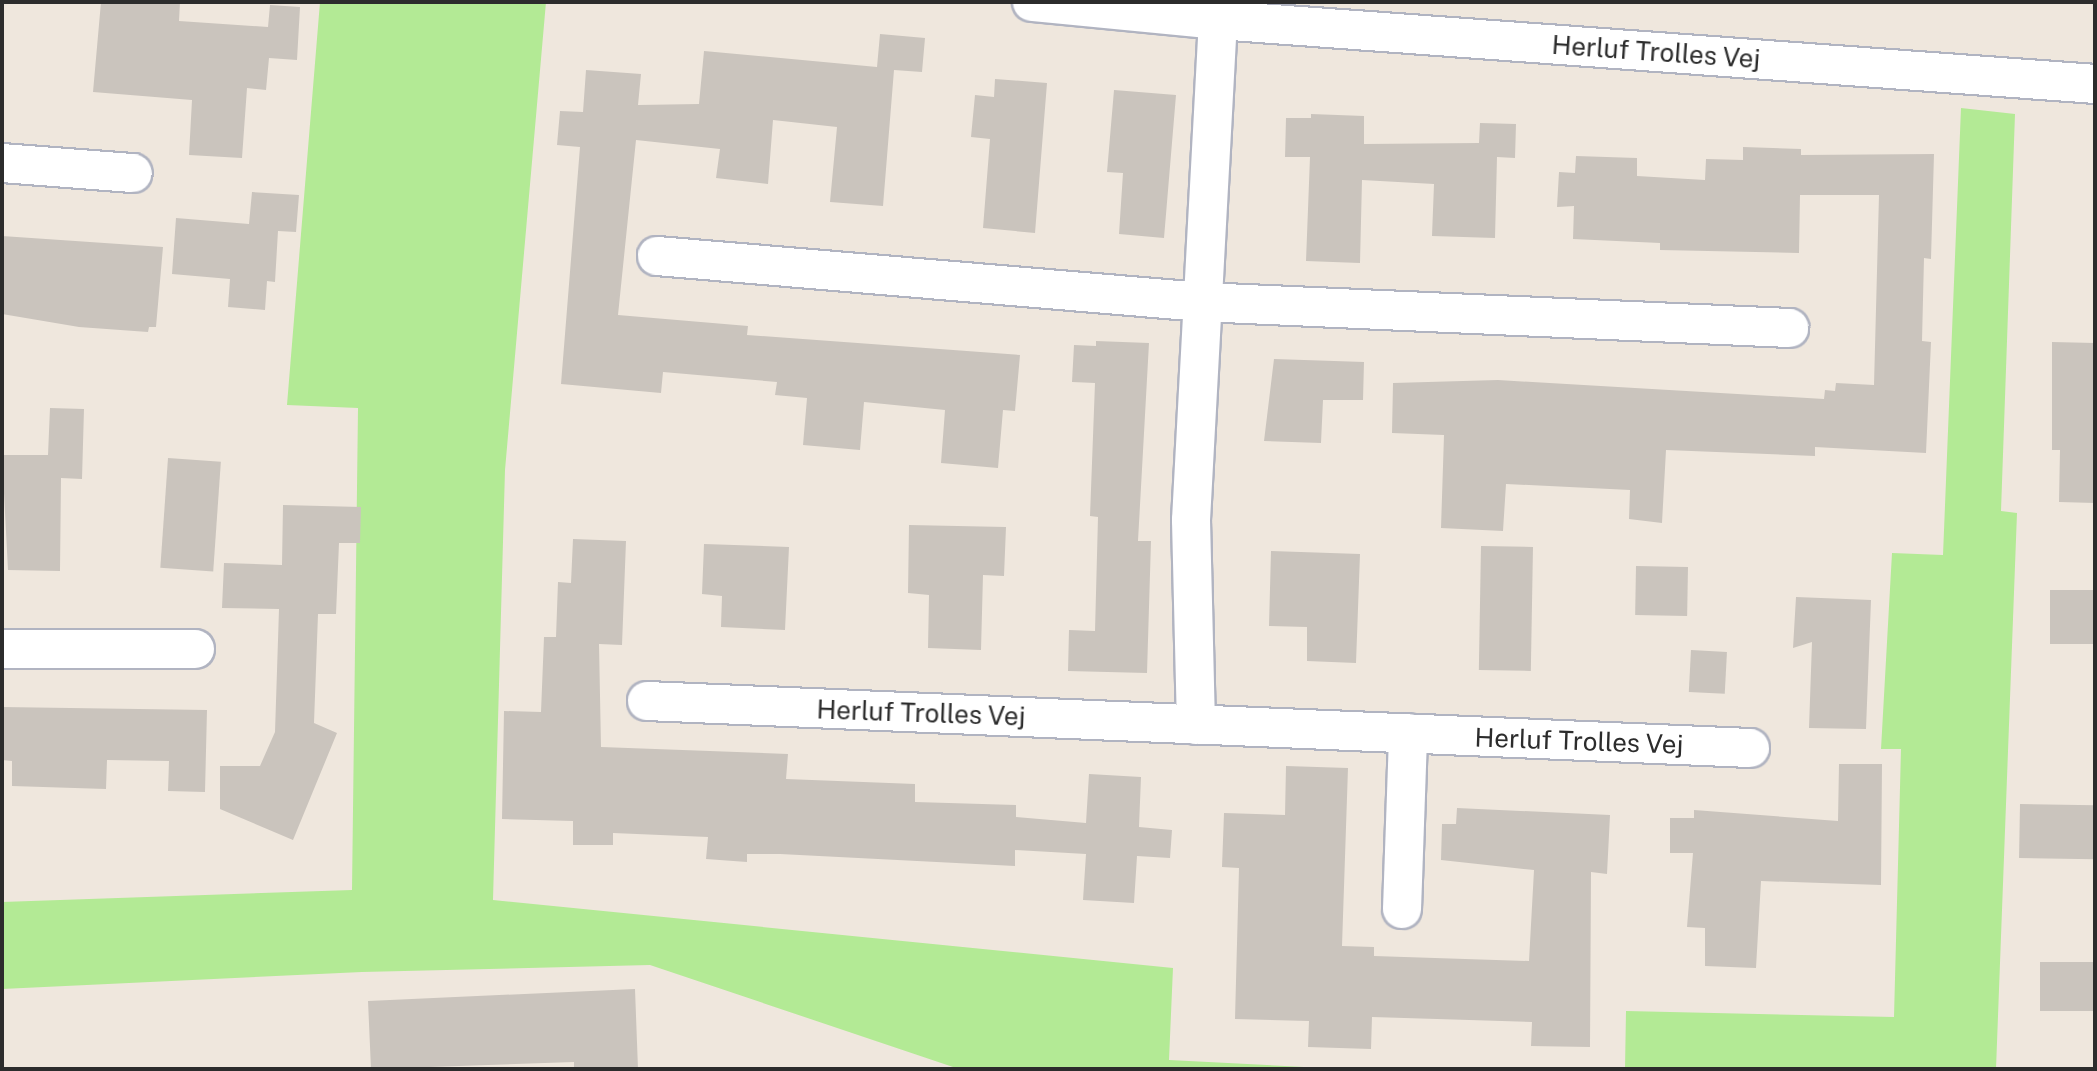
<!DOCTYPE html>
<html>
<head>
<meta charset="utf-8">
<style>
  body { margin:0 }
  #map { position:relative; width:2097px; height:1071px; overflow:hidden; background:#efe7dd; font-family:"Public Sans",sans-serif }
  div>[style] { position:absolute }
  .green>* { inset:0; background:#b3ea95 }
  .building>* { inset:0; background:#cac4bd; transform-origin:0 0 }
  .roads { filter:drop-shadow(2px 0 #b1b4c1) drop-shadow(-2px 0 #b1b4c1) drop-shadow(0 2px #b1b4c1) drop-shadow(0 -2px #b1b4c1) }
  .minor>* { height:38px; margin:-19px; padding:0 19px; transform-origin:19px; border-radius:19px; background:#fff }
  span { translate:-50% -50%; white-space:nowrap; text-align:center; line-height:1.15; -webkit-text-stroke:6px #fff; paint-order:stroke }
  .street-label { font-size:26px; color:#2c2c2c }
  .frame { position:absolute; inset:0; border:4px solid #2c2c2c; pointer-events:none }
</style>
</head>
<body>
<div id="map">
  <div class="green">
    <div style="clip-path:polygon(320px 2px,546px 2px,505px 470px,493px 900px,1173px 968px,1169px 1060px,1343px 1069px,959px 1069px,650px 965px,362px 972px,2px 989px,2px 902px,352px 890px,358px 408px,287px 405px)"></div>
    <div style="clip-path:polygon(1961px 108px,2015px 114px,2001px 511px,2017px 513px,1996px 1069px,1625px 1069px,1626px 1011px,1894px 1017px,1901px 749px,1881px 749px,1892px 553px,1943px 555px)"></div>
  </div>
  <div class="building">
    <div style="clip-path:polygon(101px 2px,180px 2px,179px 21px,268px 27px,270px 5px,300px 7px,297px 60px,269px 58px,266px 90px,247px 88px,242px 158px,189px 155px,192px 100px,93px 92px)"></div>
    <div style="clip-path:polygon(880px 34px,925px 38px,922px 72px,894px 70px,883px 206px,830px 202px,837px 127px,773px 120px,768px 184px,716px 178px,720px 149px,636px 140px,618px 315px,748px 326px,747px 335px,1020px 355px,1015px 411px,1003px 410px,998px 468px,941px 463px,945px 410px,864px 402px,860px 450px,803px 445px,807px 398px,775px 395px,777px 382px,663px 372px,661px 393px,561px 384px,580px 147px,557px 145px,560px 111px,583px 112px,586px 70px,641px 74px,638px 105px,699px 104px,704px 51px,877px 67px)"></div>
    <div style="clip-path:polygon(995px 79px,1047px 83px,1035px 233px,983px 228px,990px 139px,971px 137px,975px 95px,994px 97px)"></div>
    <div style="clip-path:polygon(1114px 90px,1176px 95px,1164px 238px,1119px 234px,1123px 173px,1107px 172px)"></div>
    <div style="clip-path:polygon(1311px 114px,1364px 116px,1364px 144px,1479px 143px,1480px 123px,1516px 124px,1515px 158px,1497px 157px,1495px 238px,1432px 236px,1434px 184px,1362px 180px,1360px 263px,1306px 261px,1310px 157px,1285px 157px,1286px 118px,1311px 118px)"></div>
    <div style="clip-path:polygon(1743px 147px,1801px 149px,1801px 155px,1934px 154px,1931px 259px,1924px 258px,1922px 341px,1931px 342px,1926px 453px,1815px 447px,1815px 456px,1666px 450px,1662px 523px,1629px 519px,1630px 490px,1506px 484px,1503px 531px,1441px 528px,1444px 435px,1392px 433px,1393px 383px,1498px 380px,1824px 399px,1825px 390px,1835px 391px,1836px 383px,1874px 385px,1879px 195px,1800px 195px,1799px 253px,1660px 250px,1660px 243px,1573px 239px,1574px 206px,1557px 207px,1559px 172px,1575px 173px,1576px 156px,1637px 158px,1637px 176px,1705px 180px,1706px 159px,1743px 160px)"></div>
    <div style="clip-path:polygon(252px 192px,299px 195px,296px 232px,278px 231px,275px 282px,267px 281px,265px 310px,228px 307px,230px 279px,172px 274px,176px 218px,249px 224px)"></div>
    <div style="clip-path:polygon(2px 236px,163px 247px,156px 327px,149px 327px,148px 332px,79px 327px,2px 314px)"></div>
    <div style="clip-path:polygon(1096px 341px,1149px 343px,1138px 541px,1151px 541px,1147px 673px,1068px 671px,1069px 630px,1095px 631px,1098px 517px,1090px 516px,1095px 383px,1072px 382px,1074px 345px,1096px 346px)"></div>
    <div style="clip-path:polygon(2052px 342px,2095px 343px,2095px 503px,2059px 502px,2060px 450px,2052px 450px)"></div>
    <div style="clip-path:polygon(1274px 359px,1364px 362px,1363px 400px,1323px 400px,1321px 443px,1264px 441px)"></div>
    <div style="clip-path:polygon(50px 408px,84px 409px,82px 479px,61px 478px,60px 571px,8px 570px,2px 455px,48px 455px)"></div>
    <div style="left:168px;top:458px;width:53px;height:110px;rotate:4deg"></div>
    <div style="clip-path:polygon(283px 505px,361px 507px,360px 543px,339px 543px,336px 614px,318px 614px,314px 723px,337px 733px,293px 840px,220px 809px,220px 766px,260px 766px,275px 732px,279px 609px,222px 608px,224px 563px,282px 565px)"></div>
    <div style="clip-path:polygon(909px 525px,1006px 527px,1004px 576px,983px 575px,981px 650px,928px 648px,929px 595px,908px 593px)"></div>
    <div style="clip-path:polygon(573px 539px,626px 541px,622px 645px,599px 644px,601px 747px,788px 754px,786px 779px,915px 784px,915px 802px,1016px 805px,1016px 817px,1086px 823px,1089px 774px,1141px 777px,1139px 827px,1172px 830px,1170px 858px,1137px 856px,1134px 903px,1083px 900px,1086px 854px,1015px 850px,1015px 866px,780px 854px,747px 854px,747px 862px,706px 859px,708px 837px,613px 833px,613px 845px,573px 845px,573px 821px,502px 819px,504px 711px,541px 712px,544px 637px,556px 637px,558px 582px,571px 583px)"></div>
    <div style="clip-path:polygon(704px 544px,789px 547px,785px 630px,721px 627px,722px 596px,702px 594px)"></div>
    <div style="left:1481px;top:546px;width:52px;height:124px;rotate:1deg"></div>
    <div style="clip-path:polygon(1271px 551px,1360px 554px,1356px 663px,1307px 661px,1307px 627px,1269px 626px)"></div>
    <div style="left:1636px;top:566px;width:52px;height:49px;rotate:1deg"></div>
    <div style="left:2050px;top:590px;width:45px;height:54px"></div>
    <div style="clip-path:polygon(1796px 597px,1871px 600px,1866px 729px,1809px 728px,1812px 642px,1793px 648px)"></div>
    <div style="left:1691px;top:650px;width:36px;height:42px;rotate:3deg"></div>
    <div style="clip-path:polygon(2px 707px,207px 710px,205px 792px,168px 791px,169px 761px,107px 760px,106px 789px,12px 786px,12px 761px,2px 760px)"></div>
    <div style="clip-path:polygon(1839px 764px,1882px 764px,1881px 885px,1761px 881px,1756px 968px,1705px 966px,1705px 928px,1687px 927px,1693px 853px,1670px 853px,1670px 818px,1694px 818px,1694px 810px,1838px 821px)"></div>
    <div style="clip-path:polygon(1286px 766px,1348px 768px,1342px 946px,1374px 947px,1374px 956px,1529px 961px,1534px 870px,1441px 860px,1442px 824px,1456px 824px,1457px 808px,1610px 815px,1607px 874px,1591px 872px,1590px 1047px,1531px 1046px,1532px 1022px,1372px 1017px,1371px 1049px,1308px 1047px,1309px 1021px,1235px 1019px,1239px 868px,1222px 867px,1224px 813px,1285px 815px)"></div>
    <div style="left:2020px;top:804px;width:75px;height:54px;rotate:1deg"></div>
    <div style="left:2040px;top:962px;width:55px;height:49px"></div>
    <div style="clip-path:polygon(635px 989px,638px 1069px,574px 1069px,574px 1062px,371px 1069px,368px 1001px)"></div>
  </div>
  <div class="roads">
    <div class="minor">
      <div style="left:1032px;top:2px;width:187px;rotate:5.5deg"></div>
      <div style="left:1218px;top:20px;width:879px;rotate:4.17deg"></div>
      <div style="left:2px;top:163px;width:131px;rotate:4.4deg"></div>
      <div style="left:657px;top:256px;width:546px;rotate:4.83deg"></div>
      <div style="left:1201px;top:302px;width:589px;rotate:2.53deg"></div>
      <div style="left:2px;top:649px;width:193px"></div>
      <div style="left:647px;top:701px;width:1104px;rotate:2.44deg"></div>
      <div style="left:1196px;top:725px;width:205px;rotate:-91.4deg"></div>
      <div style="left:1191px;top:520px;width:519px;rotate:-86.91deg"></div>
      <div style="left:1402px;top:909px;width:176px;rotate:-88deg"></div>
    </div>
  </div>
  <div class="street-label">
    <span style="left:1656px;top:52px;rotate:4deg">Herluf Trolles Vej</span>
    <span style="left:921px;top:713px;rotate:2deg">Herluf Trolles Vej</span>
    <span style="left:1579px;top:741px;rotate:2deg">Herluf Trolles Vej</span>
  </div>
  <div class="frame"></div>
</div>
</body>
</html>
